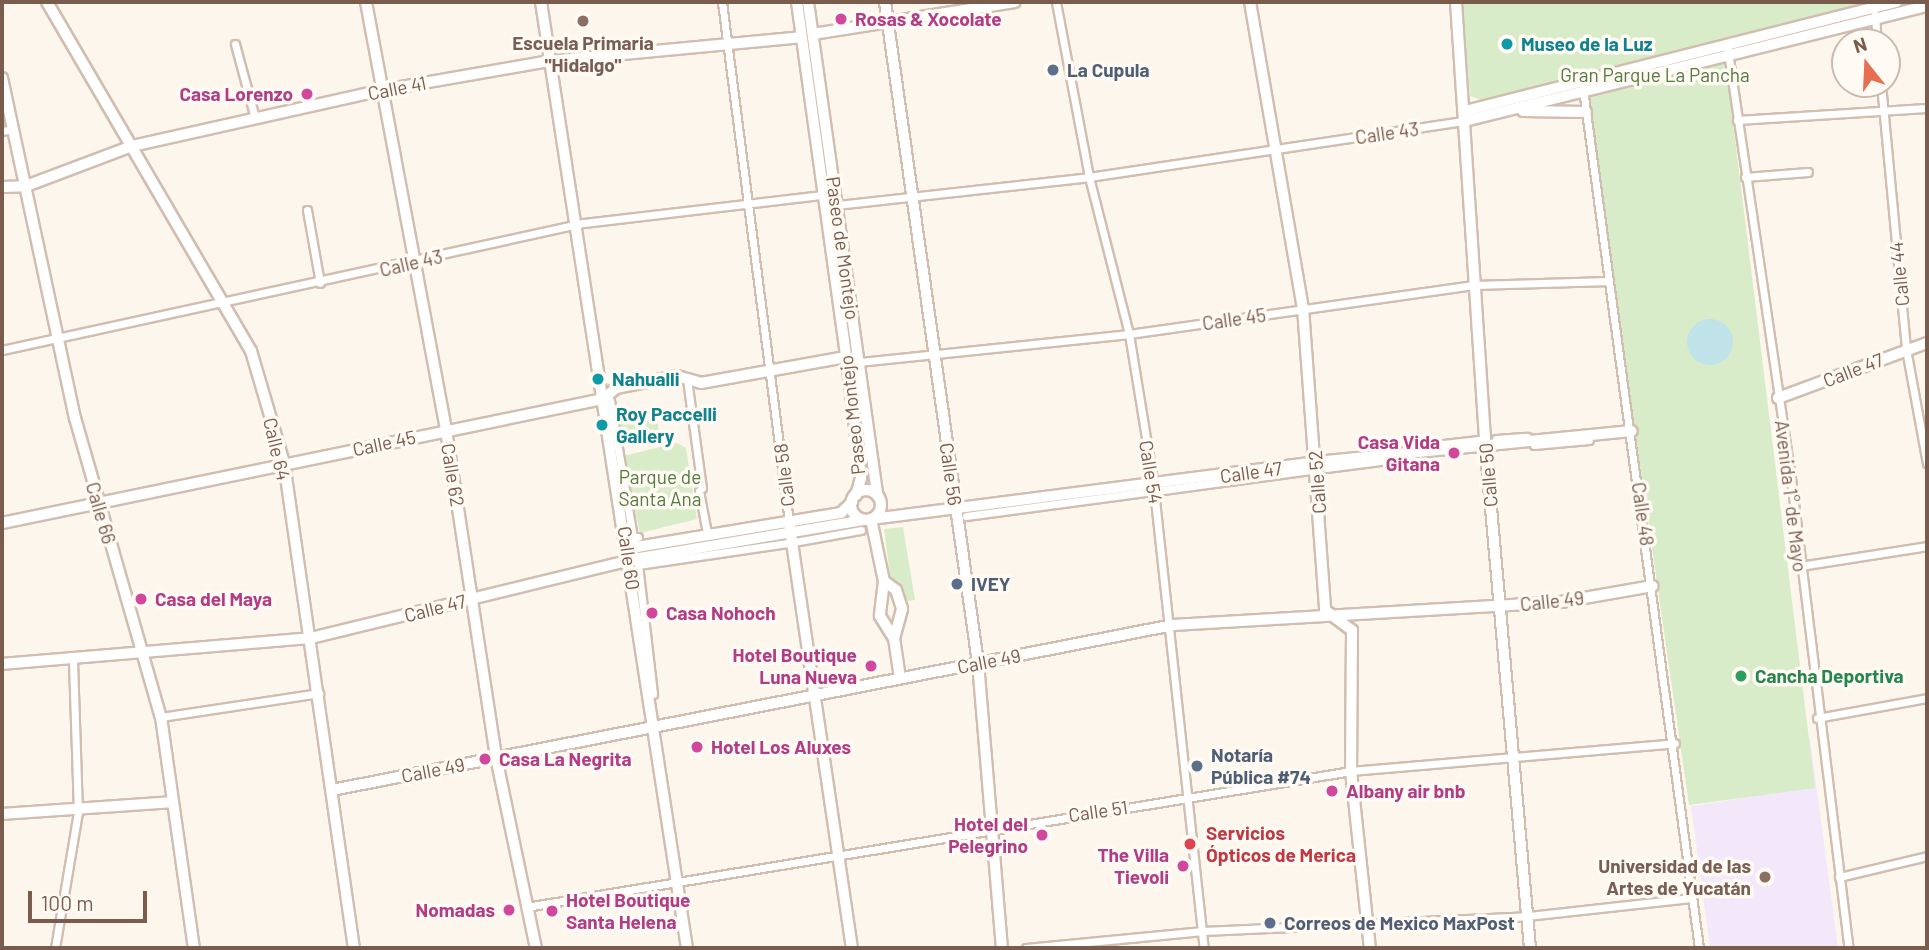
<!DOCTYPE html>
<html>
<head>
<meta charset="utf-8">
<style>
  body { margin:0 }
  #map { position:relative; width:1929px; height:950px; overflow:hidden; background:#fdf6ec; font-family:Barlow,sans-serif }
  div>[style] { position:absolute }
  .education>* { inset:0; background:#f3e8fa }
  .green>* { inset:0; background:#d8ecc9 }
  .water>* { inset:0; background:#bfe3e8 }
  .round { border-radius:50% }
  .roads { filter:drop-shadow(2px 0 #d1beb0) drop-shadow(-2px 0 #d1beb0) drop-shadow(0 2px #d1beb0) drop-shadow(0 -2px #d1beb0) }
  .street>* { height:7px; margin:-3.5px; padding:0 3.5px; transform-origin:3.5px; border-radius:3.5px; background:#fff }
  .secondary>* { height:10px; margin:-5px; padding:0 5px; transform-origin:5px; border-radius:5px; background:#fff }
  .secondary>.ring { margin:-5px; padding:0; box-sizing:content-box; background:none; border:10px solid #fff; border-radius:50% }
  .dots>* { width:19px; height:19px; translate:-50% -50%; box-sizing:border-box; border:4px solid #fffaf3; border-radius:50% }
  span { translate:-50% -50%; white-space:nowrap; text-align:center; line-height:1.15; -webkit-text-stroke:7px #fffaf3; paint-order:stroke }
  .hotel-label { font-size:19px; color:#b23c85; font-weight:700 }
  .left { translate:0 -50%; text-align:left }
  .right { translate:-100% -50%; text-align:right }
  .education-label { font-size:19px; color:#785e54; font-weight:700 }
  .culture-label { font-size:19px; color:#0d838f; font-weight:700 }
  .service-label { font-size:19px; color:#4e5e75; font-weight:700 }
  .park-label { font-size:19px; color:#537a41 }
  .street-label { font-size:19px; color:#7a5c4d }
  .leisure-label { font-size:19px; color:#27864d; font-weight:700 }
  .health-label { font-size:19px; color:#be3a42; font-weight:700 }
  .frame { position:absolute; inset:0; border:4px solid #7a5c4d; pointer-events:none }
  .north { position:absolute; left:1831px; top:28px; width:70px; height:70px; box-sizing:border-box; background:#fffaf3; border:2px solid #cabbb1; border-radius:50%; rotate:342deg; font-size:19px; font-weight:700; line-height:28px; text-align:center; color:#7a5c4d }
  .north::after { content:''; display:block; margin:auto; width:24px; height:32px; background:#e76f51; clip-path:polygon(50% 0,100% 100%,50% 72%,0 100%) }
  .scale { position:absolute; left:28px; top:891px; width:119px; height:32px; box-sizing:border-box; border:4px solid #7a5c4d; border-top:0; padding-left:9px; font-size:21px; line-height:24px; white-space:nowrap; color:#7a5c4d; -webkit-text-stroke:5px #fffaf3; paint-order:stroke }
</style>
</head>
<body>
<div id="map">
  <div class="education">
    <div style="clip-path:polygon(1810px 738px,1838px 948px,1710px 948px,1691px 806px,1744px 798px,1737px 748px)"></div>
  </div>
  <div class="green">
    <div style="clip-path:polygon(1462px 2px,1883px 2px,1723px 41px,1815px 788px,1689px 805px,1584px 77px,1483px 101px,1470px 96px)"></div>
    <div style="clip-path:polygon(628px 418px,630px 425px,657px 419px,659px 430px,624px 437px,617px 420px)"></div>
    <div style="clip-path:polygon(677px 443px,686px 448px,697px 519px,640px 533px,623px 456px)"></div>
    <div style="clip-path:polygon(903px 527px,915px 600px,908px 601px,890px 575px,884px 529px)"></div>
  </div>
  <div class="water">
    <div class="round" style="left:1687px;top:319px;width:46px;height:46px"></div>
  </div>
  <div class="roads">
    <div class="street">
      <div style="left:722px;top:2px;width:524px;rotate:82.66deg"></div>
      <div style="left:1056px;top:2px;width:178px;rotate:79.3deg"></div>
      <div style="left:1089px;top:177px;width:162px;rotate:75.7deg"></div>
      <div style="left:1129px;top:334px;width:149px;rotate:80.7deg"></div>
      <div style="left:1153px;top:481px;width:470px;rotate:83.8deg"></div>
      <div style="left:1875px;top:15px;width:27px;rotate:86deg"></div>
      <div style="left:235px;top:44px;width:77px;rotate:74.9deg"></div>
      <div style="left:1727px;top:45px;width:439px;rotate:81.6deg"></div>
      <div style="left:1791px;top:479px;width:473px;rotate:83deg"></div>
      <div style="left:1881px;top:84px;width:266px;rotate:84.6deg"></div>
      <div style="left:1906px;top:349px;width:116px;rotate:79.6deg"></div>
      <div style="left:1583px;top:89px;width:867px;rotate:82.31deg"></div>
      <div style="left:1737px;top:120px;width:190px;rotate:-3.6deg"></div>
      <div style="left:2px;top:131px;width:11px;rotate:-10deg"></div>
      <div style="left:1745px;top:177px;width:63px;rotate:-4.5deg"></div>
      <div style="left:837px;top:205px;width:254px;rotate:-6.3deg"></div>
      <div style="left:1089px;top:177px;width:380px;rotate:-8.5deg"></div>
      <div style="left:307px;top:210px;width:74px;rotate:79.9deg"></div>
      <div style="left:2px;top:350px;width:595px;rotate:-12.33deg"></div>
      <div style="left:583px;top:223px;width:242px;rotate:-6.7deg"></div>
      <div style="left:859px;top:362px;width:271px;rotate:-5.9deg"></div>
      <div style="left:1129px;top:334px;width:348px;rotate:-8.1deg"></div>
      <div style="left:1474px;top:285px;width:135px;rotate:-1.7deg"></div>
      <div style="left:687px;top:379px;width:110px;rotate:82.2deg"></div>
      <div style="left:610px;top:400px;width:140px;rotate:80.5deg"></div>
      <div style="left:633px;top:538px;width:5px;rotate:-11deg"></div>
      <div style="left:1496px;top:439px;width:31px;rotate:-4deg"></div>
      <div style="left:1534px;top:445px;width:55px;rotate:-5.2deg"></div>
      <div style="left:1417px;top:447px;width:62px;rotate:-6.4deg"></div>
      <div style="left:1326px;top:468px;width:86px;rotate:-7.4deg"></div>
      <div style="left:1163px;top:490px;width:149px;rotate:-7.7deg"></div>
      <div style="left:699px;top:491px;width:43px;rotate:79.2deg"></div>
      <div style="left:707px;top:533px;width:6px;rotate:-9deg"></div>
      <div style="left:966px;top:516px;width:183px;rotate:-7.6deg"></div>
      <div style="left:794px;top:542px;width:68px;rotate:-10.2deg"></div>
      <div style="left:1800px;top:566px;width:129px;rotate:-8.9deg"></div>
      <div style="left:653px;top:694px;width:130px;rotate:-96.6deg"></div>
      <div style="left:638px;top:565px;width:151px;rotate:-8.4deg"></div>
      <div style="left:161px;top:717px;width:160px;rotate:-8.6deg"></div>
      <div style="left:1817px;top:718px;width:112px;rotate:-10.3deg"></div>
      <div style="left:1839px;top:877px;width:90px;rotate:-13.4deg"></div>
      <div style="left:526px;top:907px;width:836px;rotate:-9.36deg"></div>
      <div style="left:1351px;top:771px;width:325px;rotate:-4.9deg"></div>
      <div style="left:55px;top:948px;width:138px;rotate:-80.4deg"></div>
      <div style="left:78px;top:812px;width:152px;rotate:-91.9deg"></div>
      <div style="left:1026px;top:948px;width:178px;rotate:-5.5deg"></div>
      <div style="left:1203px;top:931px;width:325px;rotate:-2.6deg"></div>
      <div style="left:1528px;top:916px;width:165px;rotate:-6.3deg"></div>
    </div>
    <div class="secondary">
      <div style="left:47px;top:2px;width:404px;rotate:59.7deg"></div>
      <div style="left:251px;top:351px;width:117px;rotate:73.6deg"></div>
      <div style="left:284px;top:463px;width:490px;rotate:81.8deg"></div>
      <div style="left:366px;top:2px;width:435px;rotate:79.4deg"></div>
      <div style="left:446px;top:430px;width:331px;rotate:81.3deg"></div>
      <div style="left:496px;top:757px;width:195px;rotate:78.2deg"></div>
      <div style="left:541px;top:2px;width:957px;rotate:81.23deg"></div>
      <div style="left:797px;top:2px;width:379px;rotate:82.1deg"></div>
      <div style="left:849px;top:377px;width:102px;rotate:83.2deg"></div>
      <div style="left:861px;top:478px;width:18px;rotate:106deg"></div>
      <div style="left:808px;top:2px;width:498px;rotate:82deg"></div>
      <div style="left:885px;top:2px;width:668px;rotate:81.99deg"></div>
      <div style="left:978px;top:663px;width:286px;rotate:85.2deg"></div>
      <div style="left:1250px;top:2px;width:311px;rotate:80.2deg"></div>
      <div style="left:1303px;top:308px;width:303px;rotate:85.8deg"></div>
      <div style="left:1325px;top:610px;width:34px;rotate:37deg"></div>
      <div style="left:1352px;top:630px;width:141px;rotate:90.4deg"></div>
      <div style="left:1351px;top:771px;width:178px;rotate:83.9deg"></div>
      <div style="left:1456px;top:2px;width:439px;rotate:86.2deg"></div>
      <div style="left:1485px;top:440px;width:510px;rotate:84.94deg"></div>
      <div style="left:813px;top:34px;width:204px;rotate:-9deg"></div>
      <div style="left:2px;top:78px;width:348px;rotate:77.9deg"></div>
      <div style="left:75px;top:418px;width:311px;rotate:74deg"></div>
      <div style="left:161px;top:717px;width:233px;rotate:81.9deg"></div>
      <div style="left:1465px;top:111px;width:445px;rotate:-14.2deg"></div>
      <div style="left:1523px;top:111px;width:63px;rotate:0.9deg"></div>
      <div style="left:1465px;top:121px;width:476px;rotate:-14deg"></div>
      <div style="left:2px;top:187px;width:24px;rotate:-2deg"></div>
      <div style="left:26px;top:186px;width:113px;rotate:-20.7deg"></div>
      <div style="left:132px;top:146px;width:257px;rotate:-12.6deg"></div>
      <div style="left:383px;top:90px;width:169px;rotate:-9.9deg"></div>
      <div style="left:549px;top:61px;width:253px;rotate:-5.4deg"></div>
      <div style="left:1778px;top:398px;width:159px;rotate:-20.3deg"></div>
      <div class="ring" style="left:851px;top:490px;width:20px;height:20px"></div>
      <div style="left:871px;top:519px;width:63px;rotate:78.2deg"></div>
      <div style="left:884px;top:581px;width:35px;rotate:97deg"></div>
      <div style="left:880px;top:616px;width:26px;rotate:58deg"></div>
      <div style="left:894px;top:638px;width:40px;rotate:81.5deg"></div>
      <div style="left:872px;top:519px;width:448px;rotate:-7.3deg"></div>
      <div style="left:1316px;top:462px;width:317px;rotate:-5.6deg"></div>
      <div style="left:789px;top:522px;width:431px;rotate:81.6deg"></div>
      <div style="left:2px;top:523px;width:614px;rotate:-11.66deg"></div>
      <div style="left:603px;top:399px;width:17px;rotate:-40deg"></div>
      <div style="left:616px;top:388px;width:62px;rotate:-11.1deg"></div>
      <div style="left:677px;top:376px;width:25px;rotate:16deg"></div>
      <div style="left:701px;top:383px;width:147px;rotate:-10.2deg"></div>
      <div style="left:628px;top:540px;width:11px;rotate:38deg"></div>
      <div style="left:637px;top:547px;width:207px;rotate:-9.5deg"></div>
      <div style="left:841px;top:513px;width:16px;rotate:-45deg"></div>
      <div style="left:884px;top:581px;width:15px;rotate:37deg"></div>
      <div style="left:896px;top:590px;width:20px;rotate:72deg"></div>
      <div style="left:902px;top:609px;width:30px;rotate:105deg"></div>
      <div style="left:2px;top:664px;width:310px;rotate:-4.8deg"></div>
      <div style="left:311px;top:638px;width:338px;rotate:-13.7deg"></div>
      <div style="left:639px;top:558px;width:227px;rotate:-9.6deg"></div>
      <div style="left:332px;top:790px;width:857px;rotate:-11.1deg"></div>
      <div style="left:1173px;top:625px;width:389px;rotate:-3.4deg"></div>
      <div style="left:1561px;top:602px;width:93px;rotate:-9.9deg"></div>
      <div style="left:2px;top:814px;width:171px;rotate:-4deg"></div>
    </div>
  </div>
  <div class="dots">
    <div style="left:841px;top:19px;background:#d1479c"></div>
    <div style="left:583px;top:21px;background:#8d6e63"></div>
    <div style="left:1507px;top:44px;background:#0f9aa8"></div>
    <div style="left:1053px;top:70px;background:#5c6f8a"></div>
    <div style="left:307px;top:94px;background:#d1479c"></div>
    <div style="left:598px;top:379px;background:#0f9aa8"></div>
    <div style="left:602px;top:425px;background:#0f9aa8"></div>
    <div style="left:1454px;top:453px;background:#d1479c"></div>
    <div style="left:957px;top:584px;background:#5c6f8a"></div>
    <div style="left:141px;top:599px;background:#d1479c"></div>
    <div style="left:652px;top:613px;background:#d1479c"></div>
    <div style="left:871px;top:666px;background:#d1479c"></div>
    <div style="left:1741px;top:676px;background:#2e9e5b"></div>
    <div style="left:697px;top:747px;background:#d1479c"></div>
    <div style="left:485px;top:759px;background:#d1479c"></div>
    <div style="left:1197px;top:766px;background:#5c6f8a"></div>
    <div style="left:1332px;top:791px;background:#d1479c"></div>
    <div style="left:1042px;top:835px;background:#d1479c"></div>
    <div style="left:1190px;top:844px;background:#e0444e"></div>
    <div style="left:1183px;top:866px;background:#d1479c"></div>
    <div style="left:1765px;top:877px;background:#8d6e63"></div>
    <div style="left:509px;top:910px;background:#d1479c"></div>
    <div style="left:552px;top:911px;background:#d1479c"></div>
    <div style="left:1270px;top:923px;background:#5c6f8a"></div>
  </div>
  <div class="hotel-label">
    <span class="left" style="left:855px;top:19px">Rosas &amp; Xocolate</span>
    <span class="right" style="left:293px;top:94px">Casa Lorenzo</span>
    <span class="right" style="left:1440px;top:453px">Casa Vida<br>Gitana</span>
    <span class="left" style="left:155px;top:599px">Casa del Maya</span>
    <span class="left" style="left:666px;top:613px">Casa Nohoch</span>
    <span class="right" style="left:857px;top:666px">Hotel Boutique<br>Luna Nueva</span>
    <span class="left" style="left:711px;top:747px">Hotel Los Aluxes</span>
    <span class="left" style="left:499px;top:759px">Casa La Negrita</span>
    <span class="left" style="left:1346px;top:791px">Albany air bnb</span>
    <span class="right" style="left:1028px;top:835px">Hotel del<br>Pelegrino</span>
    <span class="right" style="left:1169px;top:866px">The Villa<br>Tievoli</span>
    <span class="left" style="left:566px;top:911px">Hotel Boutique<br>Santa Helena</span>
    <span class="right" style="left:495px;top:910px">Nomadas</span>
  </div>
  <div class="education-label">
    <span style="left:583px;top:54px">Escuela Primaria<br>"Hidalgo"</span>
    <span class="right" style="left:1751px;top:877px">Universidad de las<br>Artes de Yucatán</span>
  </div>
  <div class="culture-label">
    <span class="left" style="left:1521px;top:44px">Museo de la Luz</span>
    <span class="left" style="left:612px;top:379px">Nahualli</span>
    <span class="left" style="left:616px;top:425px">Roy Paccelli<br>Gallery</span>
  </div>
  <div class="service-label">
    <span class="left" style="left:1067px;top:70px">La Cupula</span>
    <span class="left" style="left:971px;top:584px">IVEY</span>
    <span class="left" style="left:1211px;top:766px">Notaría<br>Pública #74</span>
    <span class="left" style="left:1284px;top:923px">Correos de Mexico MaxPost</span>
  </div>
  <div class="park-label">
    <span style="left:1655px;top:75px">Gran Parque La Pancha</span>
    <span style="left:660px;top:488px">Parque de<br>Santa Ana</span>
  </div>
  <div class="street-label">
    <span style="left:397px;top:88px;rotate:-11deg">Calle 41</span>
    <span style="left:1387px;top:133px;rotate:-8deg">Calle 43</span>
    <span style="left:843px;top:248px;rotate:82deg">Paseo de Montejo</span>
    <span style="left:411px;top:263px;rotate:-13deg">Calle 43</span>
    <span style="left:1899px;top:274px;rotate:-96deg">Calle 44</span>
    <span style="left:1234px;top:319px;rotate:-8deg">Calle 45</span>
    <span style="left:1853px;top:370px;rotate:-21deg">Calle 47</span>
    <span style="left:852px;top:415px;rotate:-96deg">Paseo Montejo</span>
    <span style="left:384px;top:443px;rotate:-12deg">Calle 45</span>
    <span style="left:277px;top:449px;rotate:77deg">Calle 64</span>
    <span style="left:1151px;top:472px;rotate:81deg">Calle 54</span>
    <span style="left:1251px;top:472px;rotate:-8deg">Calle 47</span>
    <span style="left:951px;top:474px;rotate:82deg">Calle 56</span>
    <span style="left:453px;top:475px;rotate:81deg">Calle 62</span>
    <span style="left:784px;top:475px;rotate:-97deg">Calle 58</span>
    <span style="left:1488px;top:475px;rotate:-95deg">Calle 50</span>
    <span style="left:1317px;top:482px;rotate:-94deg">Calle 52</span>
    <span style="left:1791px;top:496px;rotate:83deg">Avenida 1° de Mayo</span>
    <span style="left:101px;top:513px;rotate:74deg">Calle 66</span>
    <span style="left:1643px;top:514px;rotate:82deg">Calle 48</span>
    <span style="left:629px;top:558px;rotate:82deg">Calle 60</span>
    <span style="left:1552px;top:601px;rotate:-6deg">Calle 49</span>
    <span style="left:435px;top:608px;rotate:-14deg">Calle 47</span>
    <span style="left:989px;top:661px;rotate:-11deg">Calle 49</span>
    <span style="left:433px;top:770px;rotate:-11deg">Calle 49</span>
    <span style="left:1098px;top:811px;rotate:-8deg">Calle 51</span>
  </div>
  <div class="leisure-label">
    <span class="left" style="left:1755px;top:676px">Cancha Deportiva</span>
  </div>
  <div class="health-label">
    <span class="left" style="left:1206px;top:844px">Servicios<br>Ópticos de Merica</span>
  </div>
  <div class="frame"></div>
  <div class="north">N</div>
  <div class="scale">100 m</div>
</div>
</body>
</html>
